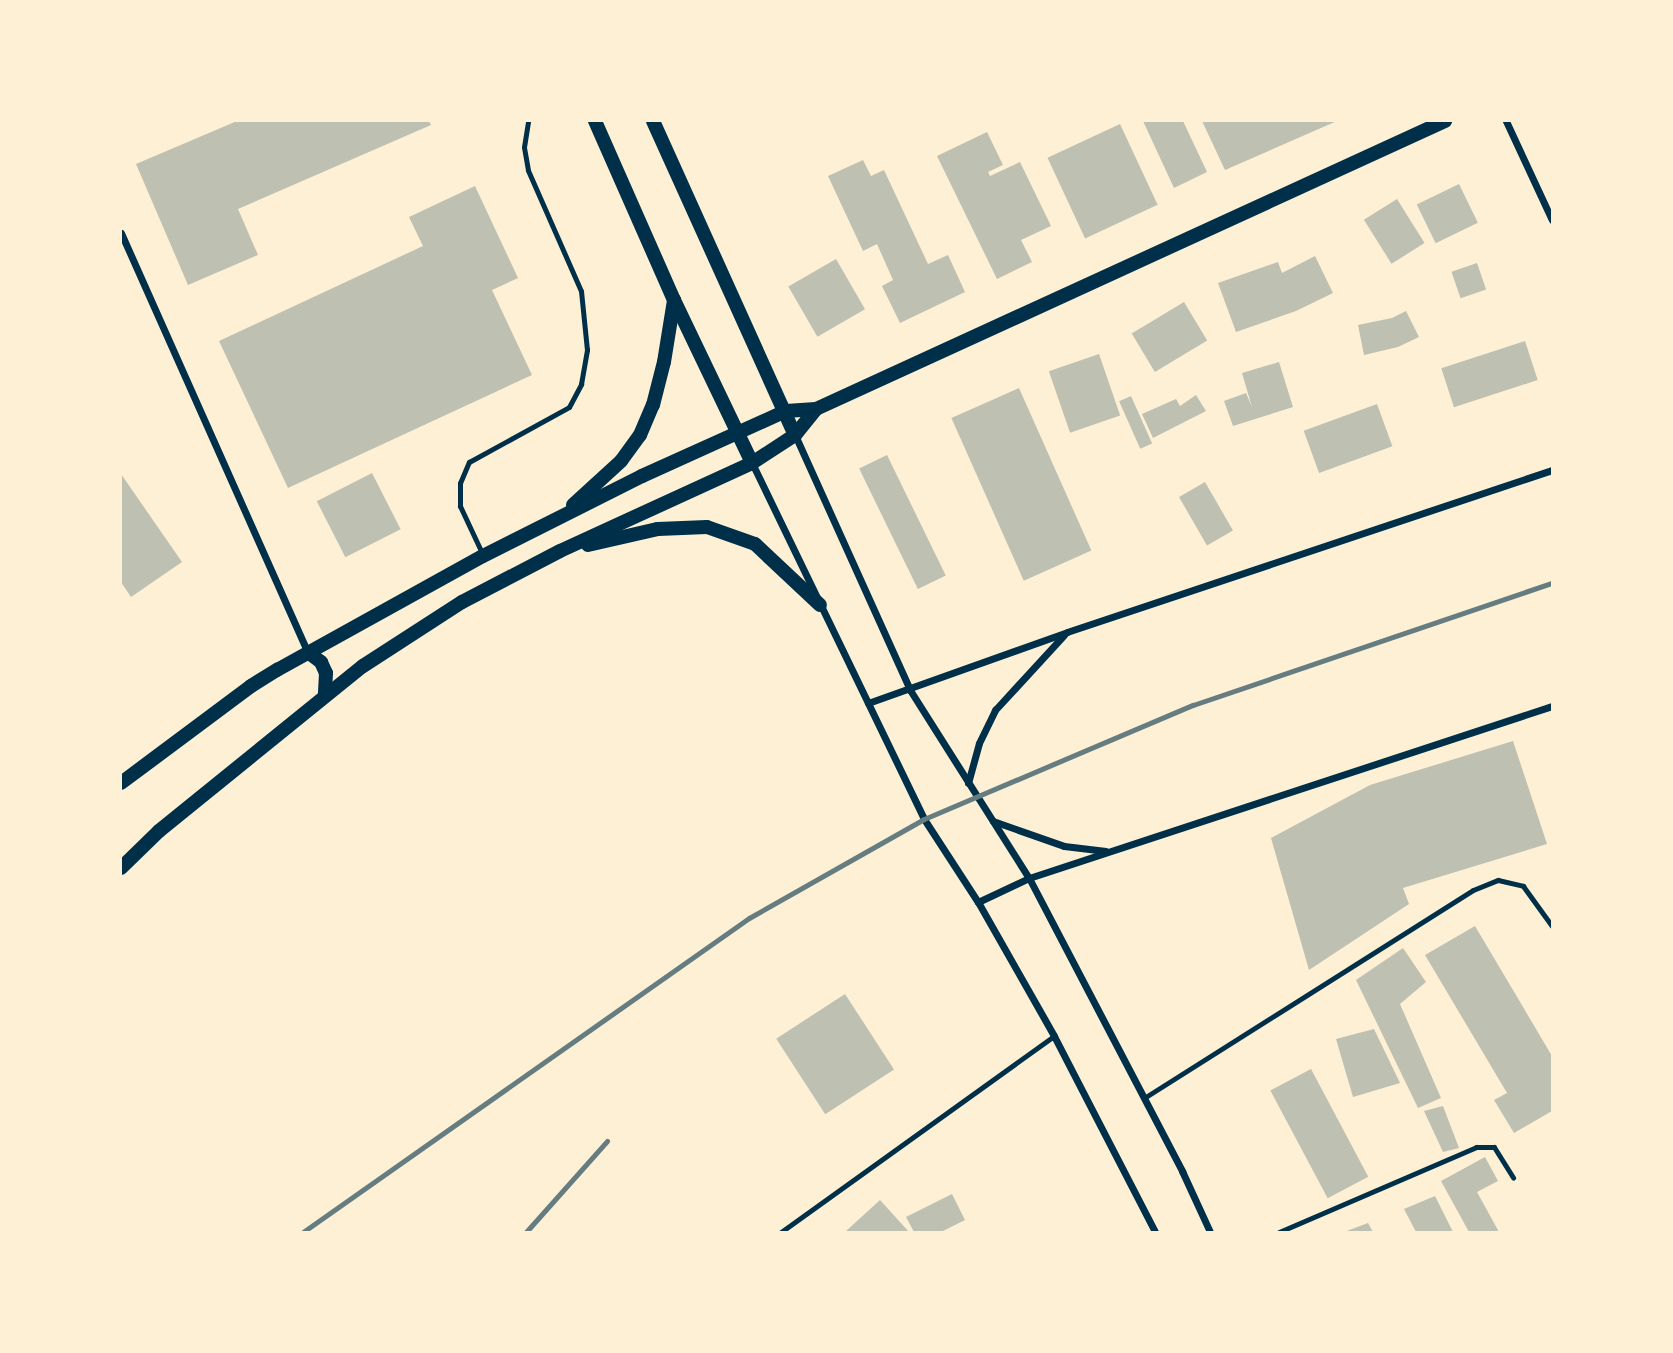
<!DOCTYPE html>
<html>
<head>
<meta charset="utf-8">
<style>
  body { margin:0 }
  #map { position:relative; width:1673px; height:1353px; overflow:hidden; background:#fdf0d5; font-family:"Archivo Narrow",sans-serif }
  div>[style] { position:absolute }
  .building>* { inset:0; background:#bec0b2; transform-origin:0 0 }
  .service>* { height:5px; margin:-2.5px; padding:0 2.5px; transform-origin:2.5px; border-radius:2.5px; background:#003049 }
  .minor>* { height:7px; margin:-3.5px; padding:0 3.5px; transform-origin:3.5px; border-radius:3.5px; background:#003049 }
  .secondary>* { height:14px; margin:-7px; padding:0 7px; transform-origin:7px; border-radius:7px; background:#003049 }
  .rail>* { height:5px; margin:-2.5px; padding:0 2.5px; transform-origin:2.5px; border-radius:2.5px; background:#657d81 }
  span { translate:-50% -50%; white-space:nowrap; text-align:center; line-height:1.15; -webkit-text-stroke:5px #fdf0d5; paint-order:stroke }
  .frame { position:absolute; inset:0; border:122px solid #fdf0d5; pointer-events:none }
</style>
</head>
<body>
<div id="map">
  <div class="building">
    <div style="clip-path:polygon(237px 121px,429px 121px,431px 125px,238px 209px,258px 255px,188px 285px,136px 164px)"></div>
    <div style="clip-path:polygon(1143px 121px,1183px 121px,1207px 172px,1174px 188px)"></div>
    <div style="clip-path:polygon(1202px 121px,1337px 121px,1225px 170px)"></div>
    <div style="left:1120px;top:124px;width:89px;height:80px;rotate:65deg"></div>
    <div style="clip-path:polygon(987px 132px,1003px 165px,988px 172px,990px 176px,1020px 162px,1051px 226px,1021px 240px,1032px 262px,997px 279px,937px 156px)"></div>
    <div style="clip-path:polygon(863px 160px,871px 176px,884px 170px,928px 264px,948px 255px,965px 292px,900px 323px,882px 286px,893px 280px,877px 244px,863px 251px,828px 176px)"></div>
    <div style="left:1459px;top:184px;width:43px;height:47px;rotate:64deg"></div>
    <div style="clip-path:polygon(475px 186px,518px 278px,492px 290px,532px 375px,288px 488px,219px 341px,423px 246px,409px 217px)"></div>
    <div style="left:1397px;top:199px;width:52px;height:39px;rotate:58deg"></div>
    <div style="clip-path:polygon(1315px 256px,1333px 293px,1296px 311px,1236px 332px,1218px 283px,1278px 262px,1282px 273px)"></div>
    <div style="left:836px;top:259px;width:58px;height:55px;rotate:60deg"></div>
    <div style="left:1477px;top:263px;width:28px;height:27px;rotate:71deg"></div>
    <div style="left:1184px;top:302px;width:45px;height:61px;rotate:59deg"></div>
    <div style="clip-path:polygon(1406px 311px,1419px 337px,1398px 347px,1364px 355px,1358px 325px,1392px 318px)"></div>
    <div style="left:1525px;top:341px;width:41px;height:88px;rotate:72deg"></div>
    <div style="left:1099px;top:354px;width:65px;height:53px;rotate:71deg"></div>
    <div style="clip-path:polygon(1279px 362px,1293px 407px,1233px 426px,1224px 401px,1246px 393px,1252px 407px,1242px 373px)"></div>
    <div style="left:1019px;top:388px;width:178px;height:74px;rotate:66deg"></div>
    <div style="clip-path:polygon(1196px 395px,1206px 411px,1153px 438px,1142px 414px,1176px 399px,1180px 406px)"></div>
    <div style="left:1131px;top:396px;width:52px;height:13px;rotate:66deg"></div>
    <div style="left:1377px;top:404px;width:45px;height:78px;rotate:70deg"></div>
    <div style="left:887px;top:455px;width:134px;height:31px;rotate:64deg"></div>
    <div style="left:372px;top:473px;width:63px;height:62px;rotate:63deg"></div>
    <div style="clip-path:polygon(121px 474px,182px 562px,131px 597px,121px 582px)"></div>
    <div style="left:1205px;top:482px;width:56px;height:30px;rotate:60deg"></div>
    <div style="clip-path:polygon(1513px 741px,1547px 844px,1403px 888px,1409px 904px,1309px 970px,1271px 838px,1370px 785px)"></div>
    <div style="clip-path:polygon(1475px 926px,1552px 1056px,1552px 1111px,1514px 1133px,1494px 1100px,1507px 1093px,1425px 955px)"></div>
    <div style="clip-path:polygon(1403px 948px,1426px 982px,1400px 1004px,1441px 1098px,1418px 1108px,1356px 980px)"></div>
    <div style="left:845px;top:994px;width:90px;height:82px;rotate:57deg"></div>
    <div style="clip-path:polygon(1374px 1029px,1400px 1083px,1353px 1097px,1336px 1039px)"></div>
    <div style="left:1311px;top:1069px;width:122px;height:46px;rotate:62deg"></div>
    <div style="clip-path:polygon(1443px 1106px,1459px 1148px,1443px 1152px,1424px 1111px)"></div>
    <div style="clip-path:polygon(1485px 1157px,1498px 1181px,1477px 1192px,1499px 1232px,1469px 1232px,1441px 1181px)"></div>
    <div style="clip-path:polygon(952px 1194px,965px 1220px,941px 1232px,914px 1232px,906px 1217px)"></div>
    <div style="clip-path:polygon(1435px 1196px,1453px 1232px,1416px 1232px,1404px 1209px)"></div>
    <div style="clip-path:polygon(880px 1200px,909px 1232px,845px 1232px)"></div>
    <div style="clip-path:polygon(1368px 1223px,1373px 1232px,1344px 1232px)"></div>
  </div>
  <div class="service">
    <div style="left:482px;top:553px;width:52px;rotate:-115.1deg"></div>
    <div style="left:460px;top:506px;width:23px;rotate:-90deg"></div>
    <div style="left:460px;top:483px;width:23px;rotate:-67deg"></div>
    <div style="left:469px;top:462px;width:114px;rotate:-28.8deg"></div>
    <div style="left:569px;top:407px;width:26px;rotate:-62deg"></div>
    <div style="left:581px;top:384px;width:35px;rotate:-80deg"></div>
    <div style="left:587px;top:350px;width:59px;rotate:-95.8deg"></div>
    <div style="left:581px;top:291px;width:132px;rotate:-113.7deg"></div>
    <div style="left:528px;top:170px;width:23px;rotate:-100deg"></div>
    <div style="left:524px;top:147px;width:26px;rotate:-81deg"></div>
    <div style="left:1144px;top:1098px;width:389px;rotate:-32.3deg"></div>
    <div style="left:1473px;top:890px;width:27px;rotate:-22deg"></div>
    <div style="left:1498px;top:880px;width:26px;rotate:13deg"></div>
    <div style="left:1523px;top:886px;width:49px;rotate:54.1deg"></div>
    <div style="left:781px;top:1232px;width:336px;rotate:-35.7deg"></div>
    <div style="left:1279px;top:1232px;width:215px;rotate:-23.3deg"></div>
    <div style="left:1476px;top:1147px;width:18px"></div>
    <div style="left:1494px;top:1147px;width:36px;rotate:58deg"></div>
  </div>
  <div class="minor">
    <div style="left:1506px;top:121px;width:109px;rotate:65.1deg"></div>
    <div style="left:121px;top:233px;width:460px;rotate:66deg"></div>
    <div style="left:795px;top:435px;width:280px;rotate:65.7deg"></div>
    <div style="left:910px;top:690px;width:222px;rotate:57.7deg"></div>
    <div style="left:1029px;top:878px;width:331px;rotate:62.4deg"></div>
    <div style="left:1182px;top:1171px;width:67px;rotate:65.3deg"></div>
    <div style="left:752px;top:463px;width:395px;rotate:64.2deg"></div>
    <div style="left:924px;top:819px;width:99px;rotate:57deg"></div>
    <div style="left:978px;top:902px;width:154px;rotate:60.4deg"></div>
    <div style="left:1054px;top:1036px;width:220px;rotate:62.7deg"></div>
    <div style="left:868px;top:703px;width:211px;rotate:-19.6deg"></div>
    <div style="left:1067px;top:632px;width:511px;rotate:-18.47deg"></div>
    <div style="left:968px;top:783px;width:41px;rotate:-74.6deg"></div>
    <div style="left:979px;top:743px;width:37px;rotate:-64deg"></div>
    <div style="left:995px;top:710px;width:102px;rotate:-47.4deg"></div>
    <div style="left:993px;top:821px;width:75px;rotate:19.4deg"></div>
    <div style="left:1064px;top:846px;width:42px;rotate:6.8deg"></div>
    <div style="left:978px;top:902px;width:56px;rotate:-25.2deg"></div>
    <div style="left:1029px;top:878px;width:551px;rotate:-18.2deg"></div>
  </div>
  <div class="secondary">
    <div style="left:595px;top:121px;width:196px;rotate:66.2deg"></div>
    <div style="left:674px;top:300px;width:181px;rotate:64.4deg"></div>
    <div style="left:653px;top:121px;width:345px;rotate:65.7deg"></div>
    <div style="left:573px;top:505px;width:65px;rotate:-42.5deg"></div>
    <div style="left:621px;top:461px;width:32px;rotate:-54deg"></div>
    <div style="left:640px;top:435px;width:33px;rotate:-67deg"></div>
    <div style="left:653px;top:405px;width:44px;rotate:-75.7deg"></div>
    <div style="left:664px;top:362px;width:63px;rotate:-80.8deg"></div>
    <div style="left:588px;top:545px;width:72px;rotate:-12.9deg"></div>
    <div style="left:658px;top:529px;width:49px;rotate:-2.3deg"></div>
    <div style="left:707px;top:527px;width:51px;rotate:19.5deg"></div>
    <div style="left:755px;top:544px;width:89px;rotate:43.2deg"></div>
    <div style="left:309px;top:653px;width:15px;rotate:37deg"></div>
    <div style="left:321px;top:662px;width:12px;rotate:66deg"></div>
    <div style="left:326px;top:673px;width:21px;rotate:93deg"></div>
    <div style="left:121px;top:783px;width:162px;rotate:-36.7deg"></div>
    <div style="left:251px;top:686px;width:31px;rotate:-32deg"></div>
    <div style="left:277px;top:670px;width:235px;rotate:-29deg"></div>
    <div style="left:483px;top:556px;width:178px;rotate:-26.7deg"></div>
    <div style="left:642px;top:476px;width:158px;rotate:-24.3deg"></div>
    <div style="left:786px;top:411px;width:30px;rotate:-4deg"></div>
    <div style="left:816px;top:409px;width:692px;rotate:-24.6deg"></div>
    <div style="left:121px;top:868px;width:53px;rotate:-44.2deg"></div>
    <div style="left:159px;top:831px;width:262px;rotate:-39deg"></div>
    <div style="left:363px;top:666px;width:118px;rotate:-32.9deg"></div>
    <div style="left:462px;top:602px;width:110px;rotate:-27.5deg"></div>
    <div style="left:560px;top:551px;width:211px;rotate:-24.6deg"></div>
    <div style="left:752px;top:463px;width:51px;rotate:-33.1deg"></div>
    <div style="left:795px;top:435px;width:33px;rotate:-51deg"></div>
  </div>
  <div class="rail">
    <div style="left:303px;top:1232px;width:545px;rotate:-35.15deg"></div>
    <div style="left:749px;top:918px;width:201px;rotate:-29.5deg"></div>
    <div style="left:924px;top:819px;width:292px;rotate:-23deg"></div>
    <div style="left:1193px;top:705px;width:379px;rotate:-18.8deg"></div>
    <div style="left:526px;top:1232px;width:122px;rotate:-48.3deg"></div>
  </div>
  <div class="frame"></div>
</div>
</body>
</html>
